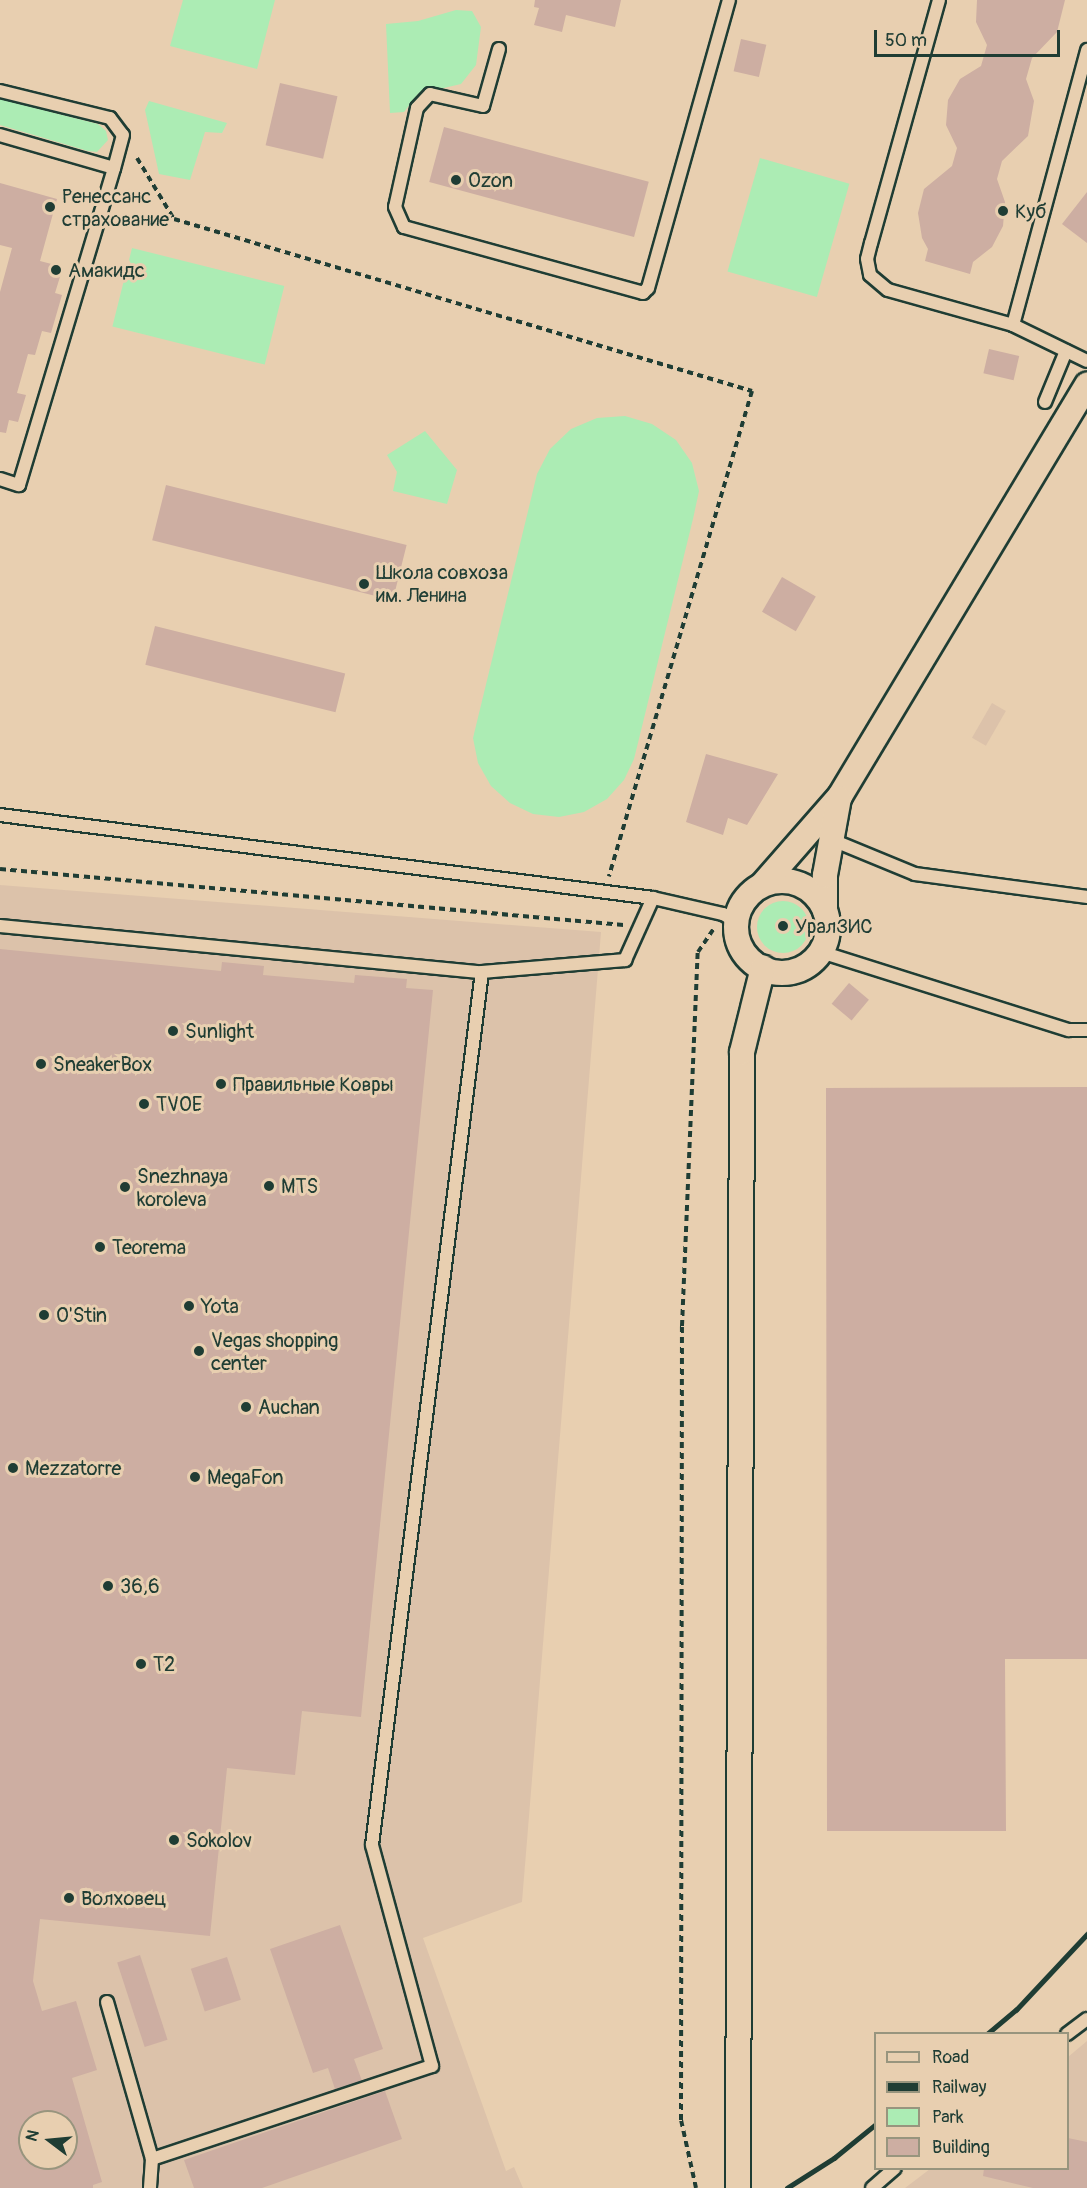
<!DOCTYPE html>
<html>
<head>
<meta charset="utf-8">
<style>
  body { margin:0 }
  #map { position:relative; width:1087px; height:2188px; overflow:hidden; background:#e8cfb0; font-family:Pangolin,sans-serif }
  div>[style] { position:absolute }
  .built>* { inset:0; background:#dcc2aa; transform-origin:0 0 }
  .green>* { inset:0; background:#acecb4; transform-origin:0 0 }
  .round { border-radius:50% }
  .building>* { inset:0; background:#cdaea2; transform-origin:0 0 }
  .path>* { height:4px; margin-top:-2px; transform-origin:0; background:repeating-linear-gradient(90deg,#1f3d34 0 6px,transparent 0 10.5px) }
  .roads { filter:drop-shadow(2px 0 #1f3d34) drop-shadow(-2px 0 #1f3d34) drop-shadow(0 2px #1f3d34) drop-shadow(0 -2px #1f3d34) }
  .lane>* { height:12px; margin:-6px; padding:0 6px; transform-origin:6px; border-radius:6px; background:#e8cfb0 }
  .street>* { height:24px; margin:-12px; padding:0 12px; transform-origin:12px; border-radius:12px; background:#e8cfb0 }
  .street>.ring { margin:-12px; padding:0; box-sizing:content-box; background:none; border:24px solid #e8cfb0; border-radius:50% }
  .rail>* { height:4.5px; margin:-2.25px; padding:0 2.25px; transform-origin:2.25px; border-radius:2.25px; background:#1f3d34 }
  .dots>* { width:16px; height:16px; translate:-50% -50%; box-sizing:border-box; border:3px solid #e8cfb0; border-radius:50% }
  span { translate:-50% -50%; white-space:nowrap; text-align:center; line-height:1.15; -webkit-text-stroke:6px #e8cfb0; paint-order:stroke }
  .poi-label { font-size:20px; color:#1f3d34 }
  .left { translate:0 -50%; text-align:left }
  .legend { position:absolute; left:874px; top:2032px; width:195px; height:138px; box-sizing:border-box; background:#e8cfb0; border:2px solid #98957e; margin:0; padding:8px 10px; list-style:none; font-size:18px; color:#1f3d34 }
  .legend li { display:flex; align-items:center; gap:12px; height:30px }
  .legend b { width:30px; border:2px solid #98957e }
  .north { position:absolute; left:18px; top:2110px; width:60px; height:60px; box-sizing:border-box; background:#e8cfb0; border:2px solid #98957e; border-radius:50%; rotate:286deg; font-size:16px; font-weight:700; line-height:24px; text-align:center; color:#1f3d34 }
  .north::after { content:''; display:block; margin:auto; width:21px; height:27px; background:#1f3d34; clip-path:polygon(50% 0,100% 100%,50% 72%,0 100%) }
  .scale { position:absolute; left:874px; top:30px; width:186px; height:27px; box-sizing:border-box; border:3px solid #1f3d34; border-top:0; padding-left:8px; font-size:18px; line-height:21px; white-space:nowrap; color:#1f3d34; -webkit-text-stroke:4px #e8cfb0; paint-order:stroke }
</style>
</head>
<body>
<div id="map">
  <div class="built">
    <div style="left:992px;top:703px;width:16px;height:40px;rotate:30deg"></div>
    <div style="clip-path:polygon(evenodd,0 885px,601px 932px,522px 1902px,423px 1938px,506px 2171px,514px 2167px,523px 2188px,0 2188px,0 885px,30px 2122px,66px 2122px,66px 2158px,30px 2158px,30px 2122px)"></div>
    <div style="clip-path:polygon(1087px 2041px,1087px 2188px,905px 2188px,930px 2169px,1068px 2168px,1068px 2057px)"></div>
  </div>
  <div class="green">
    <div style="clip-path:polygon(183px 0,275px 0,257px 69px,170px 46px)"></div>
    <div style="clip-path:polygon(456px 10px,472px 11px,481px 27px,476px 65px,461px 84px,418px 94px,404px 112px,390px 113px,386px 24px,418px 21px)"></div>
    <div style="clip-path:polygon(0 99px,98px 124px,106px 131px,108px 140px,97px 152px,88px 151px,0 125px)"></div>
    <div style="clip-path:polygon(149px 101px,227px 123px,222px 133px,205px 132px,190px 180px,159px 174px,145px 110px)"></div>
    <div style="left:760px;top:158px;width:93px;height:118px;rotate:16deg"></div>
    <div style="left:132px;top:248px;width:157px;height:81px;rotate:14deg"></div>
    <div style="clip-path:polygon(625px 416px,652px 424px,676px 440px,692px 463px,699px 491px,693px 519px,634px 759px,624px 780px,607px 799px,584px 812px,559px 817px,533px 814px,510px 803px,491px 786px,478px 763px,473px 738px,537px 474px,550px 449px,571px 429px,597px 418px)"></div>
    <div style="clip-path:polygon(425px 431px,457px 470px,447px 504px,393px 491px,397px 472px,387px 455px)"></div>
    <div class="round" style="left:757px;top:901px;width:52px;height:52px"></div>
  </div>
  <div class="building">
    <div style="clip-path:polygon(535px 0,621px 0,615px 27px,566px 15px,562px 32px,534px 25px,539px 8px,534px 7px)"></div>
    <div style="clip-path:polygon(977px 0,1065px 0,1057px 32px,1032px 58px,1026px 79px,1034px 101px,1028px 136px,1002px 161px,997px 179px,1005px 202px,1003px 226px,992px 247px,973px 262px,970px 274px,925px 261px,928px 249px,922px 238px,918px 213px,924px 189px,952px 166px,957px 148px,946px 125px,948px 100px,960px 79px,981px 66px,987px 45px,976px 22px)"></div>
    <div style="left:741px;top:39px;width:26px;height:33px;rotate:13deg"></div>
    <div style="left:280px;top:83px;width:59px;height:64px;rotate:13deg"></div>
    <div style="left:444px;top:127px;width:212px;height:57px;rotate:15deg"></div>
    <div style="clip-path:polygon(0 183px,57px 199px,40px 261px,63px 267px,55px 293px,62px 295px,51px 333px,42px 331px,35px 355px,28px 354px,17px 393px,26px 395px,18px 422px,9px 420px,6px 433px,0 432px,0 292px,12px 248px,0 245px)"></div>
    <div style="clip-path:polygon(1087px 192px,1087px 243px,1062px 224px)"></div>
    <div style="left:989px;top:349px;width:31px;height:25px;rotate:13deg"></div>
    <div style="left:166px;top:485px;width:248px;height:57px;rotate:14deg"></div>
    <div style="left:782px;top:577px;width:39px;height:40px;rotate:30deg"></div>
    <div style="left:155px;top:626px;width:196px;height:40px;rotate:14deg"></div>
    <div style="clip-path:polygon(706px 754px,778px 774px,747px 825px,728px 818px,723px 835px,686px 822px)"></div>
    <div style="clip-path:polygon(evenodd,0 949px,221px 971px,222px 962px,264px 966px,263px 975px,354px 983px,355px 975px,407px 979px,406px 988px,433px 990px,361px 1717px,302px 1711px,295px 1775px,227px 1768px,210px 1936px,40px 1919px,33px 1981px,42px 2011px,76px 2001px,97px 2070px,72px 2078px,102px 2182px,93px 2185px,93px 2188px,0 2188px,0 949px,30px 2122px,66px 2122px,66px 2158px,30px 2158px,30px 2122px)"></div>
    <div style="left:849px;top:983px;width:26px;height:27px;rotate:40deg"></div>
    <div style="clip-path:polygon(1087px 1087px,1087px 1659px,1005px 1659px,1006px 1831px,827px 1831px,826px 1088px)"></div>
    <div style="clip-path:polygon(340px 1925px,383px 2049px,354px 2059px,362px 2081px,335px 2089px,328px 2068px,313px 2073px,270px 1949px)"></div>
    <div style="left:140px;top:1955px;width:89px;height:24px;rotate:72deg"></div>
    <div style="left:227px;top:1957px;width:45px;height:38px;rotate:72deg"></div>
    <div style="clip-path:polygon(385px 2091px,402px 2139px,262px 2188px,194px 2188px,184px 2160px)"></div>
    <div style="clip-path:polygon(1068px 2138px,1087px 2142px,1087px 2188px,1033px 2188px,983px 2176px,984px 2169px,1068px 2169px)"></div>
  </div>
  <div class="path">
    <div style="left:137px;top:158px;width:71px;rotate:58.8deg"></div>
    <div style="left:174px;top:219px;width:603px;rotate:16.57deg"></div>
    <div style="left:752px;top:391px;width:506px;rotate:106.43deg"></div>
    <div style="left:0;top:869px;width:626px;rotate:5.14deg"></div>
    <div style="left:696px;top:2188px;width:70px;rotate:-102.4deg"></div>
    <div style="left:681px;top:2120px;width:794px;rotate:-89.93deg"></div>
    <div style="left:682px;top:1326px;width:374px;rotate:-87.6deg"></div>
    <div style="left:698px;top:952px;width:27px;rotate:-56deg"></div>
  </div>
  <div class="roads">
    <div class="lane">
      <div style="left:939px;top:0;width:252px;rotate:105.6deg"></div>
      <div style="left:871px;top:243px;width:16px;rotate:104deg"></div>
      <div style="left:867px;top:259px;width:16px;rotate:79deg"></div>
      <div style="left:870px;top:275px;width:23px;rotate:40deg"></div>
      <div style="left:888px;top:290px;width:130px;rotate:15.6deg"></div>
      <div style="left:1013px;top:325px;width:82px;rotate:25.9deg"></div>
      <div style="left:499px;top:49px;width:59px;rotate:105.7deg"></div>
      <div style="left:483px;top:106px;width:54px;rotate:-167.2deg"></div>
      <div style="left:430px;top:94px;width:19px;rotate:133deg"></div>
      <div style="left:417px;top:108px;width:101px;rotate:102.5deg"></div>
      <div style="left:395px;top:207px;width:22px;rotate:66deg"></div>
      <div style="left:404px;top:227px;width:248px;rotate:15.4deg"></div>
      <div style="left:643px;top:293px;width:7px;rotate:-45deg"></div>
      <div style="left:648px;top:288px;width:299px;rotate:-74.3deg"></div>
      <div style="left:0;top:91px;width:113px;rotate:13.8deg"></div>
      <div style="left:110px;top:118px;width:21px;rotate:53deg"></div>
      <div style="left:123px;top:135px;width:34px;rotate:105deg"></div>
      <div style="left:114px;top:168px;width:119px;rotate:-163.9deg"></div>
      <div style="left:1013px;top:325px;width:285px;rotate:-74.9deg"></div>
      <div style="left:1045px;top:402px;width:55px;rotate:-67.6deg"></div>
      <div style="left:0;top:479px;width:20px;rotate:18deg"></div>
      <div style="left:19px;top:485px;width:331px;rotate:-73.3deg"></div>
      <div style="left:0;top:815px;width:658px;rotate:7.24deg"></div>
      <div style="left:653px;top:898px;width:72px;rotate:12.9deg"></div>
      <div style="left:723px;top:914px;width:16px;rotate:30deg"></div>
      <div style="left:830px;top:839px;width:92px;rotate:22.4deg"></div>
      <div style="left:915px;top:874px;width:174px;rotate:7.6deg"></div>
      <div style="left:0;top:926px;width:484px;rotate:5.5deg"></div>
      <div style="left:482px;top:972px;width:144px;rotate:-4.8deg"></div>
      <div style="left:625px;top:960px;width:68px;rotate:-65.7deg"></div>
      <div style="left:821px;top:952px;width:260px;rotate:17.5deg"></div>
      <div style="left:1069px;top:1030px;width:18px"></div>
      <div style="left:107px;top:2002px;width:163px;rotate:74deg"></div>
      <div style="left:152px;top:2159px;width:29px;rotate:94deg"></div>
      <div style="left:1067px;top:2034px;width:25px;rotate:-37deg"></div>
      <div style="left:152px;top:2159px;width:295px;rotate:-18.4deg"></div>
      <div style="left:432px;top:2066px;width:229px;rotate:-105.2deg"></div>
      <div style="left:372px;top:1845px;width:880px;rotate:-82.82deg"></div>
      <div style="left:872px;top:2188px;width:30px;rotate:-41deg"></div>
    </div>
    <div class="street">
      <div class="ring" style="left:736px;top:881px;width:68px;height:68px"></div>
      <div style="left:763px;top:884px;width:117px;rotate:-48.8deg"></div>
      <div style="left:840px;top:796px;width:480px;rotate:-59deg"></div>
      <div style="left:825px;top:911px;width:36px;rotate:-90deg"></div>
      <div style="left:825px;top:875px;width:78px;rotate:-79.7deg"></div>
      <div style="left:738px;top:2188px;width:1136px;rotate:-89.8deg"></div>
      <div style="left:742px;top:1052px;width:87px;rotate:-76deg"></div>
    </div>
  </div>
  <div class="rail">
    <div style="left:987px;top:2034px;width:38px;rotate:-40deg"></div>
    <div style="left:1016px;top:2010px;width:104px;rotate:-46.9deg"></div>
    <div style="left:787px;top:2188px;width:56px;rotate:-32.6deg"></div>
    <div style="left:834px;top:2158px;width:54px;rotate:-39deg"></div>
  </div>
  <div class="dots">
    <div style="left:456px;top:180px;background:#1f3d34"></div>
    <div style="left:50px;top:207px;background:#1f3d34"></div>
    <div style="left:1003px;top:211px;background:#1f3d34"></div>
    <div style="left:56px;top:270px;background:#1f3d34"></div>
    <div style="left:364px;top:584px;background:#1f3d34"></div>
    <div style="left:783px;top:926px;background:#1f3d34"></div>
    <div style="left:173px;top:1031px;background:#1f3d34"></div>
    <div style="left:41px;top:1064px;background:#1f3d34"></div>
    <div style="left:221px;top:1084px;background:#1f3d34"></div>
    <div style="left:144px;top:1104px;background:#1f3d34"></div>
    <div style="left:269px;top:1186px;background:#1f3d34"></div>
    <div style="left:125px;top:1187px;background:#1f3d34"></div>
    <div style="left:100px;top:1247px;background:#1f3d34"></div>
    <div style="left:189px;top:1306px;background:#1f3d34"></div>
    <div style="left:44px;top:1315px;background:#1f3d34"></div>
    <div style="left:199px;top:1351px;background:#1f3d34"></div>
    <div style="left:246px;top:1407px;background:#1f3d34"></div>
    <div style="left:13px;top:1468px;background:#1f3d34"></div>
    <div style="left:195px;top:1477px;background:#1f3d34"></div>
    <div style="left:108px;top:1586px;background:#1f3d34"></div>
    <div style="left:141px;top:1664px;background:#1f3d34"></div>
    <div style="left:174px;top:1840px;background:#1f3d34"></div>
    <div style="left:69px;top:1898px;background:#1f3d34"></div>
  </div>
  <div class="poi-label">
    <span class="left" style="left:468px;top:180px">Ozon</span>
    <span class="left" style="left:62px;top:208px">Ренессанс<br>страхование</span>
    <span class="left" style="left:1015px;top:211px">Куб</span>
    <span class="left" style="left:68px;top:270px">Амакидс</span>
    <span class="left" style="left:376px;top:584px">Школа совхоза<br>им. Ленина</span>
    <span class="left" style="left:795px;top:926px">УралЗИС</span>
    <span class="left" style="left:185px;top:1031px">Sunlight</span>
    <span class="left" style="left:53px;top:1064px">SneakerBox</span>
    <span class="left" style="left:233px;top:1084px">Правильные Ковры</span>
    <span class="left" style="left:156px;top:1104px">TVOE</span>
    <span class="left" style="left:137px;top:1188px">Snezhnaya<br>koroleva</span>
    <span class="left" style="left:281px;top:1186px">MTS</span>
    <span class="left" style="left:112px;top:1247px">Teorema</span>
    <span class="left" style="left:201px;top:1306px">Yota</span>
    <span class="left" style="left:56px;top:1315px">O'Stin</span>
    <span class="left" style="left:211px;top:1352px">Vegas shopping<br>center</span>
    <span class="left" style="left:258px;top:1407px">Auchan</span>
    <span class="left" style="left:25px;top:1468px">Mezzatorre</span>
    <span class="left" style="left:207px;top:1477px">MegaFon</span>
    <span class="left" style="left:120px;top:1586px">36,6</span>
    <span class="left" style="left:153px;top:1664px">T2</span>
    <span class="left" style="left:186px;top:1840px">Sokolov</span>
    <span class="left" style="left:81px;top:1898px">Волховец</span>
  </div>
  <ul class="legend">
  <li><b style="height:8px;background:#e8cfb0"></b>Road</li>
  <li><b style="height:8px;background:#1f3d34"></b>Railway</li>
  <li><b style="height:16px;background:#acecb4"></b>Park</li>
  <li><b style="height:16px;background:#cdaea2"></b>Building</li>
  </ul>
  <div class="north">N</div>
  <div class="scale">50 m</div>
</div>
</body>
</html>
